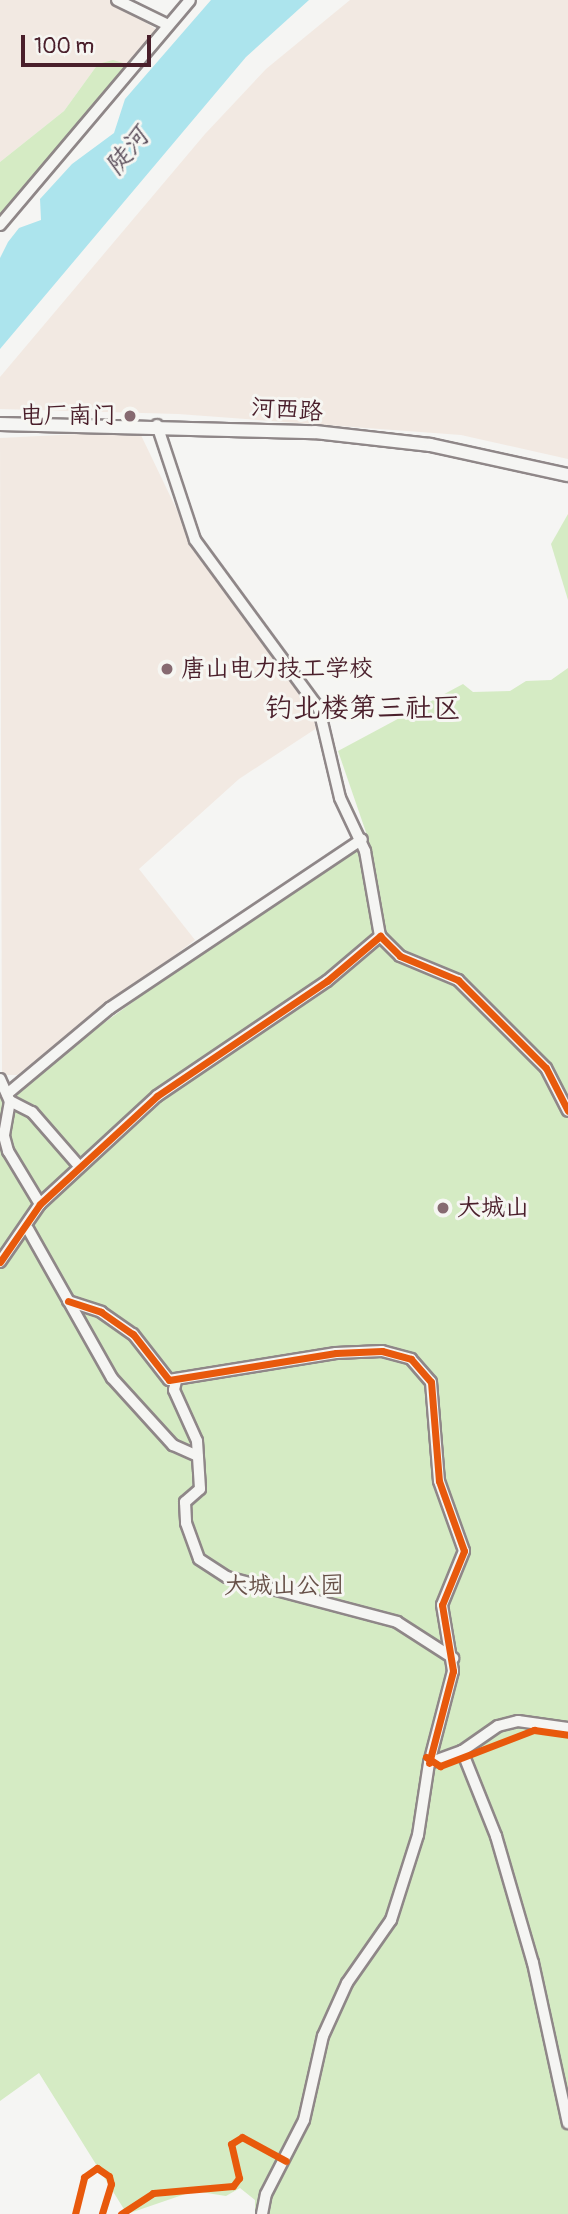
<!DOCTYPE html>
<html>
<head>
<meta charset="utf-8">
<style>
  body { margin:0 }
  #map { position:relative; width:568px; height:2214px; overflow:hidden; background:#f5f5f3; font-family:Pangolin,"LXGW WenKai TC",sans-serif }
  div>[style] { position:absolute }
  .built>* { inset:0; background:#f2e9e2 }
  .green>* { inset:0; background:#d5ebc4 }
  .water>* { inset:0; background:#ace4ed }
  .roads { filter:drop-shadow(2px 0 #8f8788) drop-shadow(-2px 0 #8f8788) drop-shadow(0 2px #8f8788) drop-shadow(0 -2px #8f8788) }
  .minor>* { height:10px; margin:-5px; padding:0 5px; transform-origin:5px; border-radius:5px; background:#f5f5f3 }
  .tertiary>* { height:12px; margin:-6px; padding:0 6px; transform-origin:6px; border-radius:6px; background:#f5f5f3 }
  .cycleway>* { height:7px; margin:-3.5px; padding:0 3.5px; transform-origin:3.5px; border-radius:3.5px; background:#e8590c }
  .dots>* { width:19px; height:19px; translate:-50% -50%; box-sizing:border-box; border:4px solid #f6f6f2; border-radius:50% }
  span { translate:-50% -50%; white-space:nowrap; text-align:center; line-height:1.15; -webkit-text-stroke:6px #f6f6f2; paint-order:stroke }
  .street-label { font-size:24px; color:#4a1f2b }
  .poi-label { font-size:24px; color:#4a1f2b }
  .right { translate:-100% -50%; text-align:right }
  .left { translate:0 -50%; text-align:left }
  .park-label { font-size:24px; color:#665048 }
  .water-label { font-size:26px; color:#5b4e5b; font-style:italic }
  .quarter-label { font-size:28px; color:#4a1f2b }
  .scale { position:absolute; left:21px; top:35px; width:130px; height:32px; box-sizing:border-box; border:4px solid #4a1f2b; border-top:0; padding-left:9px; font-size:21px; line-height:24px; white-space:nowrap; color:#4a1f2b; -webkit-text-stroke:5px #f6f6f2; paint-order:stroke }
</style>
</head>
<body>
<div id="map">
  <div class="built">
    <div style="clip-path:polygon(0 0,111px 0,159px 31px,130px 65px,98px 64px,64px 111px,0 162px)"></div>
    <div style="clip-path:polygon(350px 0,568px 0,568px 459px,461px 435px,178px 414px,0 409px,0 377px,205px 134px,266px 69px)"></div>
    <div style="clip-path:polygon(139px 431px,199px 556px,326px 722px,239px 779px,139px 869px,195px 940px,17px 1075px,2px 1075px,0 438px)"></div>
  </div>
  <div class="green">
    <div style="clip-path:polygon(113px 60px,130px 65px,0 218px,0 162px,64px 111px,98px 64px)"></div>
    <div style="clip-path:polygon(568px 514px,568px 600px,551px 544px)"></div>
    <div style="clip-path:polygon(568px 668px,568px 2214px,255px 2214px,255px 2200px,240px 2188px,226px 2196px,194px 2191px,127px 2214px,39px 2073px,0 2101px,0 1099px,204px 950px,369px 841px,338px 751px,463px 684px,473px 692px,510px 691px,526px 681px,551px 680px)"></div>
  </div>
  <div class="water">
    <div style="clip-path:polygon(211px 0,309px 0,246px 57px,0 349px,0 258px,8px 242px,19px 228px,41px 220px,40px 199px,72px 164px,114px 133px,125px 99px)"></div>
  </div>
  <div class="roads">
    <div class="minor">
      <div style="left:117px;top:0;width:57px;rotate:26.1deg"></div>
      <div style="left:0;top:225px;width:294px;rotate:-49.8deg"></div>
      <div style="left:157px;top:425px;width:121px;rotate:71.7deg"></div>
      <div style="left:195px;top:540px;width:210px;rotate:53.7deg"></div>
      <div style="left:319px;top:709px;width:91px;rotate:76.7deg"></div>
      <div style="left:340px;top:798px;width:59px;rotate:64.7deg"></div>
      <div style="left:365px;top:851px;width:86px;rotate:80deg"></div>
      <div style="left:0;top:1079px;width:24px;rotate:66deg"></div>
      <div style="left:10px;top:1101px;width:36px;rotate:100deg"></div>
      <div style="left:4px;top:1136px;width:16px;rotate:75deg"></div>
      <div style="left:8px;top:1151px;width:62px;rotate:58.9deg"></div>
      <div style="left:7px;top:1094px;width:134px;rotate:-39.9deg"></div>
      <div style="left:110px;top:1008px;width:303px;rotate:-33.8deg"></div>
      <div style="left:10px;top:1101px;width:25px;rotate:27deg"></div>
      <div style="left:32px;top:1112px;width:70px;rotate:49deg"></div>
      <div style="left:28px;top:1229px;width:171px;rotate:60.6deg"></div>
      <div style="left:112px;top:1378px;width:91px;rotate:47.7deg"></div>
      <div style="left:173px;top:1445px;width:27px;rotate:24deg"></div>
      <div style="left:0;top:1262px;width:70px;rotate:-55.4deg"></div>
      <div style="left:40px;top:1204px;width:159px;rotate:-42.7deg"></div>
      <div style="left:157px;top:1096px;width:205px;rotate:-34.1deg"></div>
      <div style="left:327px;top:981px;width:70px;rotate:-40.3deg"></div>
      <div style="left:380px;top:936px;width:28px;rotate:45deg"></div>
      <div style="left:400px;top:956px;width:63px;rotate:22.5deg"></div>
      <div style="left:458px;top:980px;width:124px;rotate:45deg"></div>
      <div style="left:546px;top:1068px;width:48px;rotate:62.9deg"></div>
      <div style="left:68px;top:1301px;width:35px;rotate:18deg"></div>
      <div style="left:101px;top:1312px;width:39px;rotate:35deg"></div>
      <div style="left:133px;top:1334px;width:58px;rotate:52deg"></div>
      <div style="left:169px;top:1380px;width:169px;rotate:-9.2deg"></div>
      <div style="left:336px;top:1353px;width:46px;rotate:-2.5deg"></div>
      <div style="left:382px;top:1351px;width:30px;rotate:15deg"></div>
      <div style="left:411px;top:1359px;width:30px;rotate:49deg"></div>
      <div style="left:431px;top:1382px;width:99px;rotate:85.4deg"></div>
      <div style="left:439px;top:1481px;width:74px;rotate:70.3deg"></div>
      <div style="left:464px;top:1551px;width:58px;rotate:112.2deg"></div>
      <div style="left:442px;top:1605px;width:67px;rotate:80.5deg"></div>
      <div style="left:453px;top:1671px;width:95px;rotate:104.6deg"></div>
      <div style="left:176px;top:1381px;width:9px;rotate:103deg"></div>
      <div style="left:174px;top:1390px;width:56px;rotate:65.7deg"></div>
      <div style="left:197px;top:1441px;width:48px;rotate:86.4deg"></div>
      <div style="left:200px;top:1489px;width:20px;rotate:139deg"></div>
      <div style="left:185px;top:1502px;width:21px;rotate:87deg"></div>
      <div style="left:186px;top:1523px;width:38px;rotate:70deg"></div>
      <div style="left:199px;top:1559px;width:33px;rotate:33deg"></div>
      <div style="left:227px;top:1577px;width:176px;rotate:14.8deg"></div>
      <div style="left:397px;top:1622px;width:67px;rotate:32.7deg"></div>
      <div style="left:462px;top:1751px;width:92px;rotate:68.2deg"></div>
      <div style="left:496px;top:1836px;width:132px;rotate:73.8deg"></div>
      <div style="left:533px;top:1963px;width:164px;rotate:77.7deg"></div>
      <div style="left:262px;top:2214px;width:20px;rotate:-79deg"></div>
      <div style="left:266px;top:2194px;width:83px;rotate:-62.8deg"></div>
      <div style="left:304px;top:2120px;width:86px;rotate:-77.3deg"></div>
      <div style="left:323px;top:2036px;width:58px;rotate:-65.6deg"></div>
      <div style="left:347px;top:1983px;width:77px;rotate:-55.1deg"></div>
      <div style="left:391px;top:1920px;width:89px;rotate:-72.4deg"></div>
      <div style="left:418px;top:1835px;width:73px;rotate:-81.3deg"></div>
      <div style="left:429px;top:1763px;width:35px;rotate:-20deg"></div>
      <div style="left:462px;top:1751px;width:44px;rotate:-34.8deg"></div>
      <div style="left:498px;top:1726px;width:21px;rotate:-14deg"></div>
      <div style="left:518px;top:1721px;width:50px;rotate:8deg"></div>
    </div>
    <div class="tertiary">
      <div style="left:0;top:424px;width:315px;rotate:1.5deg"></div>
      <div style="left:315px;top:432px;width:116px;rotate:6.4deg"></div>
      <div style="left:430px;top:445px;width:141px;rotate:12.3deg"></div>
    </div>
  </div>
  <div class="cycleway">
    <div style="left:0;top:1262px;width:70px;rotate:-55.4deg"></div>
    <div style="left:40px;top:1204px;width:159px;rotate:-42.7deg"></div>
    <div style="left:157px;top:1096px;width:205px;rotate:-34.1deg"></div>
    <div style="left:327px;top:981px;width:70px;rotate:-40.3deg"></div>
    <div style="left:380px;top:936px;width:28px;rotate:45deg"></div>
    <div style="left:400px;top:956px;width:63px;rotate:22.5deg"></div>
    <div style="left:458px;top:980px;width:124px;rotate:45deg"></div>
    <div style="left:546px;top:1068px;width:48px;rotate:62.9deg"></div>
    <div style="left:68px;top:1301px;width:35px;rotate:18deg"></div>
    <div style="left:101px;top:1312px;width:39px;rotate:35deg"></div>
    <div style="left:133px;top:1334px;width:58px;rotate:52deg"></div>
    <div style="left:169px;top:1380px;width:169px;rotate:-9.2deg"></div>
    <div style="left:336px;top:1353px;width:46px;rotate:-2.5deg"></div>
    <div style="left:382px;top:1351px;width:30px;rotate:15deg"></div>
    <div style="left:411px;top:1359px;width:30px;rotate:49deg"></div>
    <div style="left:431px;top:1382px;width:99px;rotate:85.4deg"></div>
    <div style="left:439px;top:1481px;width:74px;rotate:70.3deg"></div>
    <div style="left:464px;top:1551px;width:58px;rotate:112.2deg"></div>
    <div style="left:442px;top:1605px;width:67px;rotate:80.5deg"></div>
    <div style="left:453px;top:1671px;width:95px;rotate:104.6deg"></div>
    <div style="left:426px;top:1757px;width:17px;rotate:33deg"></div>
    <div style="left:440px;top:1766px;width:101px;rotate:-21deg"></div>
    <div style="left:534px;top:1730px;width:34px;rotate:8deg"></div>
    <div style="left:75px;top:2214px;width:38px;rotate:-76deg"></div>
    <div style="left:84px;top:2177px;width:16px;rotate:-35deg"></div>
    <div style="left:97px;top:2168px;width:14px;rotate:34deg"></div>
    <div style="left:109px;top:2176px;width:8px;rotate:76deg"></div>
    <div style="left:111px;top:2184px;width:31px;rotate:107deg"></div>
    <div style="left:121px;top:2214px;width:38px;rotate:-33deg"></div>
    <div style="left:153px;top:2193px;width:80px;rotate:-5deg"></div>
    <div style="left:233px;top:2186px;width:10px;rotate:-53deg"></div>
    <div style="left:239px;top:2178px;width:35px;rotate:-103deg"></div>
    <div style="left:231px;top:2144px;width:13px;rotate:-32deg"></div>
    <div style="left:242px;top:2137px;width:50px;rotate:28.6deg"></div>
  </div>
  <div class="dots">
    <div style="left:130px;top:416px;background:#866a71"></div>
    <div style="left:167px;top:669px;background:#866a71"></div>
    <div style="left:443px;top:1208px;background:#866a71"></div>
  </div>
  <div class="street-label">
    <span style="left:287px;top:410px;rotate:4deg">河西路</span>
  </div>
  <div class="poi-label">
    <span class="right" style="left:116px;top:416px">电厂南门</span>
    <span class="left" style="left:181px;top:669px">唐山电力技工学校</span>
    <span class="left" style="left:457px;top:1208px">大城山</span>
  </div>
  <div class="park-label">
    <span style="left:284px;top:1586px">大城山公园</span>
  </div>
  <div class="water-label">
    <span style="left:128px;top:152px;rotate:-51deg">陡河</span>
  </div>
  <div class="quarter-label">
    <span style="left:363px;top:709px">钓北楼第三社区</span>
  </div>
  <div class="scale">100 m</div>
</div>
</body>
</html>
